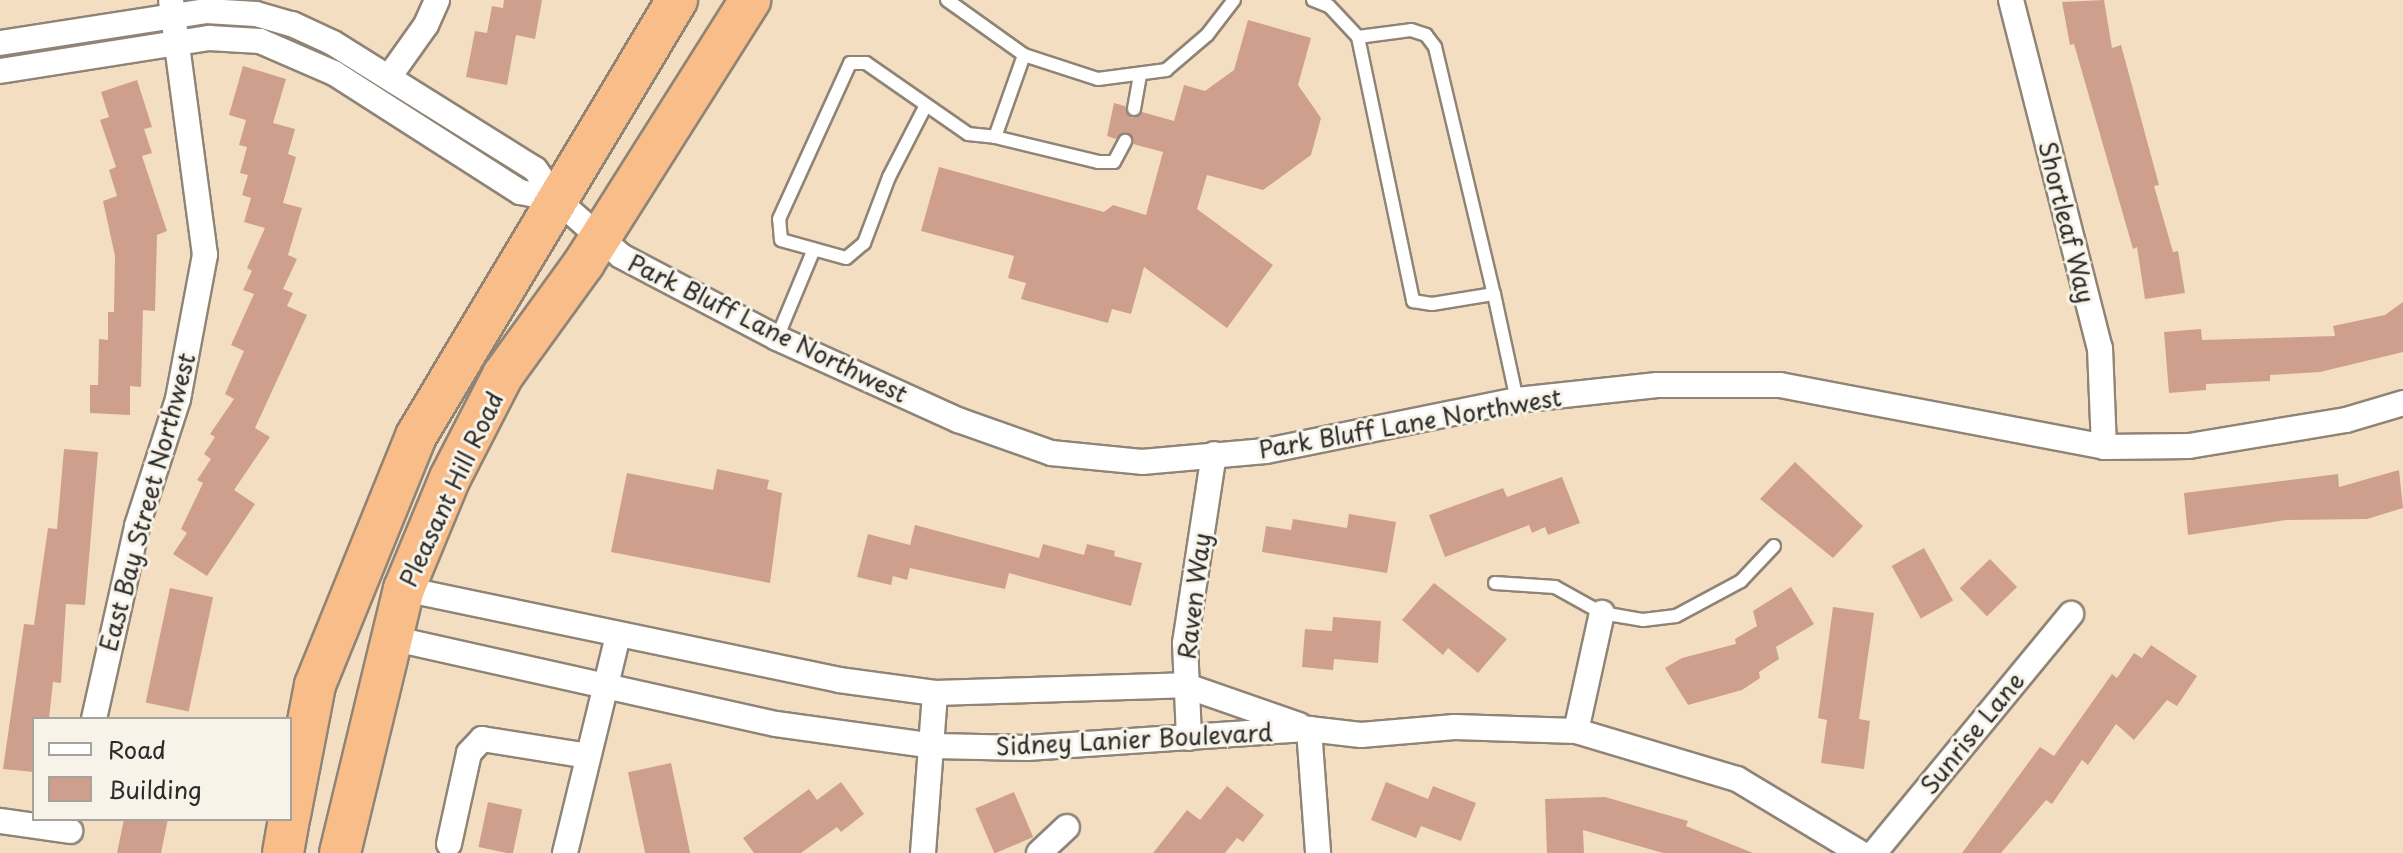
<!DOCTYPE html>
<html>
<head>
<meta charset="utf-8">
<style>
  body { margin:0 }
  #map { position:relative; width:2403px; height:853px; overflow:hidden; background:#f3dec2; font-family:"Playpen Sans",sans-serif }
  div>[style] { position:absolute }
  .building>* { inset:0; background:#cf9f8e; transform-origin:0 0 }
  .roads { filter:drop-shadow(2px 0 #8f8476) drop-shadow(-2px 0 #8f8476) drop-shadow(0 2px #8f8476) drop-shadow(0 -2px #8f8476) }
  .service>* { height:12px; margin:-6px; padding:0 6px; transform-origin:6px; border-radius:6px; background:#fff }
  .minor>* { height:24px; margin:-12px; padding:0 12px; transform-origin:12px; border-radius:12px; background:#fff }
  .trunk>* { height:40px; margin:-20px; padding:0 20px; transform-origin:20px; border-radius:20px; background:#f8bd89 }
  span { translate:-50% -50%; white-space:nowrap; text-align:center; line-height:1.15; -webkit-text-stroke:6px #f7f3e8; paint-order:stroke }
  .street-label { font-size:24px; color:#2b2b2b }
  .legend { position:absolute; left:32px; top:717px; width:260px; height:104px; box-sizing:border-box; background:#f7f3e8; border:2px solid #a5a39c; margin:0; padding:10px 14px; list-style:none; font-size:24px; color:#2b2b2b }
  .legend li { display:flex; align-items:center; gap:16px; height:40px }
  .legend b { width:40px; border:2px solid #a5a39c }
</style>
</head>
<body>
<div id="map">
  <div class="building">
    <div style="clip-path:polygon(504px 0,542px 0,535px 39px,516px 35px,507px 85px,466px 77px,475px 31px,487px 33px,492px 6px,503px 8px)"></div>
    <div style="clip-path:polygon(2104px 0,2112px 48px,2121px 45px,2159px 185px,2154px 186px,2173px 252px,2178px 251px,2185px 293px,2145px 299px,2137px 247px,2133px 249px,2074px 44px,2070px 45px,2062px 2px)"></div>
    <div style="clip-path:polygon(1248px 20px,1311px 38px,1298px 85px,1321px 118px,1311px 155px,1263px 190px,1207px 175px,1197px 209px,1273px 265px,1227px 328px,1144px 267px,1131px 314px,1112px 309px,1108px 323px,1021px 299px,1026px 283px,1008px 278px,1014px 256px,921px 231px,939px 167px,1104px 212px,1113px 205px,1146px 215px,1163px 152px,1133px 144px,1128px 133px,1116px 139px,1107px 136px,1114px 103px,1125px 106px,1132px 118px,1142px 112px,1174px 121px,1184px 85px,1205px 91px,1234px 70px)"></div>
    <div style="clip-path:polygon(243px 66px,286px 79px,273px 123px,295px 129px,288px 154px,296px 157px,283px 203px,302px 208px,288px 255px,297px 259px,283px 289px,293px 293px,287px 306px,307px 315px,255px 428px,270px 437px,234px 490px,255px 504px,207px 576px,173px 554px,187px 533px,181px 529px,203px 483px,197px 480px,211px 459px,204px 454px,215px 437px,210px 434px,234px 399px,225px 394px,244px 351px,231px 345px,254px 294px,243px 290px,252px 271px,247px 268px,265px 228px,244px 222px,251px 198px,242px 195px,248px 175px,240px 173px,247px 147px,239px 145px,246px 120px,229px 115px)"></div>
    <div style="clip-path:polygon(137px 80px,152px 127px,144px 129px,152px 153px,142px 156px,167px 231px,157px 235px,155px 311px,143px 310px,141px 387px,130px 386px,130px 415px,90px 413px,90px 385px,98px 385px,99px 339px,108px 340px,108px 312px,114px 312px,115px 256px,103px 201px,117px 196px,109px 170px,116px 167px,100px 120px,109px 117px,101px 92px)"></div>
    <div style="clip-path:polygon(2403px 302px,2403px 352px,2320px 372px,2270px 375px,2270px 381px,2206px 384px,2206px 390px,2169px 393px,2164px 332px,2201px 329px,2202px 340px,2335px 336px,2333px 326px,2385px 315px)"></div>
    <div style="clip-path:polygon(64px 449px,98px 452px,85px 605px,66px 604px,61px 683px,53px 682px,49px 719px,34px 719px,34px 772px,3px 769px,24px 624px,34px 625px,48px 528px,57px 529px)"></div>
    <div style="clip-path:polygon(1795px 462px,1863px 526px,1833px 558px,1760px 499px)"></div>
    <div style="clip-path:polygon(717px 469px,769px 480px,767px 489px,782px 493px,770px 583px,611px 552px,627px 473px,713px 490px)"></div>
    <div style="clip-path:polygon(2399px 470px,2403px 508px,2367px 519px,2286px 520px,2188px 535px,2184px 493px,2338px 474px,2339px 487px)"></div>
    <div style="clip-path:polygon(1562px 477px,1580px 523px,1548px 535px,1545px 527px,1532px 533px,1529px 525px,1445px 557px,1429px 515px,1503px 488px,1507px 497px)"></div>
    <div style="clip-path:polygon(1349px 514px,1396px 522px,1387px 573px,1262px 552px,1266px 526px,1291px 530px,1293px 519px,1347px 528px)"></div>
    <div style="clip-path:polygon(915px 525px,1039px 558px,1043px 544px,1084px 555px,1087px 544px,1115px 551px,1114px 556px,1142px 563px,1131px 606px,1009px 573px,1005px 589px,910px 568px,907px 580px,893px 576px,891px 585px,857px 577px,868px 534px,910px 545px)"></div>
    <div style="left:1924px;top:548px;width:60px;height:37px;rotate:61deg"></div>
    <div style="left:1990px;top:559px;width:39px;height:42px;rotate:46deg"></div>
    <div style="clip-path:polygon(1434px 583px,1507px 639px,1478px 673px,1448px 648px,1443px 655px,1402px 620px)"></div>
    <div style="clip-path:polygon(1791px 587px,1814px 624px,1776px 647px,1779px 659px,1759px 672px,1760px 678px,1742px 690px,1688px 705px,1665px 668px,1682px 658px,1736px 644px,1735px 639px,1757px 626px,1753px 611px)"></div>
    <div style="left:170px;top:588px;width:44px;height:117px;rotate:12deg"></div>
    <div style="clip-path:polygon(1833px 607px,1874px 613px,1859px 719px,1870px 721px,1864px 769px,1821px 763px,1827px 720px,1818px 718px)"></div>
    <div style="clip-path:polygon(1333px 617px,1381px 621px,1378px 663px,1334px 659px,1333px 670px,1302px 667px,1305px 629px,1332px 631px)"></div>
    <div style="clip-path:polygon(2151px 645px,2197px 676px,2177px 706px,2167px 700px,2134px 740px,2116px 724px,2088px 765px,2082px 760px,2052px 804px,2046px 800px,2001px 853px,1962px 853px,2040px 747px,2054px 756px,2112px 674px,2117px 678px,2134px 653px,2142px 658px)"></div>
    <div style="left:671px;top:763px;width:92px;height:44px;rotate:78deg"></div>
    <div style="clip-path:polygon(841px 782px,864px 814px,841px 832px,837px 827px,801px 853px,754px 853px,743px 838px,809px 789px,817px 800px)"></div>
    <div style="clip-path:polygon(1386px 782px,1428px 799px,1433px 786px,1476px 803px,1461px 841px,1421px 826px,1416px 838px,1371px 820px)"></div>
    <div style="clip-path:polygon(1227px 786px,1264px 815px,1243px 842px,1237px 838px,1225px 853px,1153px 853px,1187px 810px,1200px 820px)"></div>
    <div style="left:1014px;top:792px;width:49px;height:42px;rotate:67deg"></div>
    <div style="clip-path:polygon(1605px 797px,1688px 821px,1686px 826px,1753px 853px,1663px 853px,1583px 830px,1584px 853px,1547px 853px,1545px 799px)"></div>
    <div style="left:488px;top:802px;width:35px;height:46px;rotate:12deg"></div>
    <div style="clip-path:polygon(124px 819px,168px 819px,161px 853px,117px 853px)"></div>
  </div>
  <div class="roads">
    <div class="service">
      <div style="left:947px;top:0;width:95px;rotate:35.5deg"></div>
      <div style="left:1024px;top:55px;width:78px;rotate:18deg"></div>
      <div style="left:1098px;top:79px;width:69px;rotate:-7.5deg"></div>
      <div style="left:1166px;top:70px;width:54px;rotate:-40.5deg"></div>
      <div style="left:1207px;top:35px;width:44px;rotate:-52.4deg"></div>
      <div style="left:1313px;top:0;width:17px;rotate:21deg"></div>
      <div style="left:1329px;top:6px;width:42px;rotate:46.9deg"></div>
      <div style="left:1358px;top:37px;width:270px;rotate:78.2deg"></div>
      <div style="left:1413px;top:301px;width:19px;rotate:9deg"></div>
      <div style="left:1432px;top:304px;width:63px;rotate:-9.2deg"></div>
      <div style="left:1494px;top:294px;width:108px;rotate:77.8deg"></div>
      <div style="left:1358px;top:37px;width:53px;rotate:-7.5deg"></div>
      <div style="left:1411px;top:30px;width:16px;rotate:18deg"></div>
      <div style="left:1426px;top:35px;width:15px;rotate:53deg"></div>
      <div style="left:1435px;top:47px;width:254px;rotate:76.6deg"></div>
      <div style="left:925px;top:107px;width:79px;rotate:117.2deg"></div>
      <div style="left:889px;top:177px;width:71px;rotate:110.7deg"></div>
      <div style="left:864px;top:243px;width:23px;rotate:140deg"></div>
      <div style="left:846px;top:258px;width:67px;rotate:-164.5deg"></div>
      <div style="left:781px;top:240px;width:21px;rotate:-95deg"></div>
      <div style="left:779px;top:219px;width:171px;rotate:-65.5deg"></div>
      <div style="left:850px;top:63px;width:16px"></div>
      <div style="left:866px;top:63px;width:124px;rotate:34.8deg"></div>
      <div style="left:968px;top:134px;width:27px;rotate:6deg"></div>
      <div style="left:995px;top:137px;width:87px;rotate:-70.5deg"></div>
      <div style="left:1134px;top:109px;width:34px;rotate:-80deg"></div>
      <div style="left:995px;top:137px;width:106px;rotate:13.6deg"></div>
      <div style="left:1098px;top:162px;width:16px"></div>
      <div style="left:1114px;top:162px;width:24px;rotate:-62deg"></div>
      <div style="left:777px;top:338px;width:96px;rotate:-67.4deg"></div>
      <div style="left:1495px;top:583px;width:60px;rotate:3.8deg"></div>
      <div style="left:1555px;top:587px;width:54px;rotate:29deg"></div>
      <div style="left:1602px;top:613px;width:42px;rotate:9.7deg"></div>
      <div style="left:1643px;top:620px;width:33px;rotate:-7deg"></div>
      <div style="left:1676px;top:616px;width:74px;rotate:-28.3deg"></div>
      <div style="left:1741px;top:581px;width:48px;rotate:-46.7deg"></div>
    </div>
    <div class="minor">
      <div style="left:2011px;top:0;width:359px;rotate:75.7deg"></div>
      <div style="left:2100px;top:348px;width:99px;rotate:87.7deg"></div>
      <div style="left:0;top:43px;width:208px;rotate:-8.8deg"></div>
      <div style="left:206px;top:11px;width:50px;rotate:3.4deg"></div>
      <div style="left:256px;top:14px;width:37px;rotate:16deg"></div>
      <div style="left:292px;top:24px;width:45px;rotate:24.9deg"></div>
      <div style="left:333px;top:43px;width:238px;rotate:32deg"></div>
      <div style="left:535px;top:169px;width:37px;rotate:55deg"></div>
      <div style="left:556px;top:199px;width:86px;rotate:41.2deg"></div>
      <div style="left:621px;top:256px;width:176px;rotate:27.7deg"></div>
      <div style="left:777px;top:338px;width:199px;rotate:24.4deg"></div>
      <div style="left:958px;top:420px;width:99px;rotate:19.5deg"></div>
      <div style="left:1051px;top:453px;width:91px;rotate:5.6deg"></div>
      <div style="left:1142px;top:462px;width:124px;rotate:-5.1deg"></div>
      <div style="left:1266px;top:451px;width:256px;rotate:-11.5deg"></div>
      <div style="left:1517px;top:400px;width:141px;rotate:-6.1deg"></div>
      <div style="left:1657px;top:385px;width:123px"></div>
      <div style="left:1780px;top:385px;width:330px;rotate:10.8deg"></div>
      <div style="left:2104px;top:447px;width:85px;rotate:-0.7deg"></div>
      <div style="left:2189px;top:446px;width:159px;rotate:-9.4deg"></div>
      <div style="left:2346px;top:420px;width:59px;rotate:-16.6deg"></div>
      <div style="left:0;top:71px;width:212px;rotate:-9deg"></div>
      <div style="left:209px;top:38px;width:51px;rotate:3.4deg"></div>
      <div style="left:260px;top:41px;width:81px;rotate:23.4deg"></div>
      <div style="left:334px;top:73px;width:221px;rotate:32.6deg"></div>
      <div style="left:520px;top:192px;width:37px;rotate:11deg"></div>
      <div style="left:389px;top:77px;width:64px;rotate:-54.6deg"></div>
      <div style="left:426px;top:25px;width:27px;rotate:-66deg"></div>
      <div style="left:404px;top:589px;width:444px;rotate:11.8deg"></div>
      <div style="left:839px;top:680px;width:97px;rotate:7.7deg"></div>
      <div style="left:935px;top:693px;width:249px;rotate:-1.8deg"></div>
      <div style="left:1184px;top:685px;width:122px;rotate:19.2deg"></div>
      <div style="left:391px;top:638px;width:394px;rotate:12.6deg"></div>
      <div style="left:776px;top:724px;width:160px;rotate:7.9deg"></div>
      <div style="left:934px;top:746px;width:93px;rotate:1.2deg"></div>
      <div style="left:1027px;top:748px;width:283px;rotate:-3.9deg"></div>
      <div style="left:1309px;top:729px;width:52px;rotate:6.6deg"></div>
      <div style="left:1361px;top:735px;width:94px;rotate:-4.9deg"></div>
      <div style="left:1455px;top:727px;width:121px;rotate:1.9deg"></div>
      <div style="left:1576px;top:731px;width:168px;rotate:16.6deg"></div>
      <div style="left:1737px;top:779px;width:144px;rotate:31deg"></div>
      <div style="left:94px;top:719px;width:198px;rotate:-77.4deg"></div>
      <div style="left:137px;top:526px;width:133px;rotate:-72.1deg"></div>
      <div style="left:178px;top:399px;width:147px;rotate:-79.4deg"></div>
      <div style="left:205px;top:255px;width:256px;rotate:-97.6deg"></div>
      <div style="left:1309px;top:729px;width:124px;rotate:85.8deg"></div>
      <div style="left:1576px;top:731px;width:121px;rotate:-77.6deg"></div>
      <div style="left:1189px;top:738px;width:95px;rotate:-92.4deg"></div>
      <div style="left:1185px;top:643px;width:191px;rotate:-81.3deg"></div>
      <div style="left:0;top:821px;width:71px;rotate:8.1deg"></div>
      <div style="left:449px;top:844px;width:93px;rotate:-77.6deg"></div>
      <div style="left:469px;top:753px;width:19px;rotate:-47deg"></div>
      <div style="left:482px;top:739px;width:107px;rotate:9.1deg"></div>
      <div style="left:565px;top:853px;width:224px;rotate:-76.3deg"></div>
      <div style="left:923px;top:853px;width:160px;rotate:-85.7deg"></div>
      <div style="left:1039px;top:853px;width:38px;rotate:-43deg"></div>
      <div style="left:1874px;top:853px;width:310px;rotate:-50.5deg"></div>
    </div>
    <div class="trunk">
      <div style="left:290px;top:815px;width:132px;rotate:-79.1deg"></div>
      <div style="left:315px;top:685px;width:269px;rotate:-67.9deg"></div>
      <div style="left:416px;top:436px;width:508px;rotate:-59.09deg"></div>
      <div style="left:283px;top:853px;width:35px;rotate:-80deg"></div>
      <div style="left:340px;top:853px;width:272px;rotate:-76.4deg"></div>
      <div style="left:404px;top:589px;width:120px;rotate:-67.5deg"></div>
      <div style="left:450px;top:478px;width:116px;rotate:-62.8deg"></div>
      <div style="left:503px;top:375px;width:138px;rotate:-54.1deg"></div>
      <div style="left:584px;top:263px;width:311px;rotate:-57.7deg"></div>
    </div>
  </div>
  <div class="street-label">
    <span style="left:2067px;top:222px;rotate:76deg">Shortleaf Way</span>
    <span style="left:768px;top:328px;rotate:26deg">Park Bluff Lane Northwest</span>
    <span style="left:1410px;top:423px;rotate:-10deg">Park Bluff Lane Northwest</span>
    <span style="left:451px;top:489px;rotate:-65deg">Pleasant Hill Road</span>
    <span style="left:147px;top:502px;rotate:-75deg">East Bay Street Northwest</span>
    <span style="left:1194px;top:596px;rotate:-83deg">Raven Way</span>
    <span style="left:1972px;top:733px;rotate:-51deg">Sunrise Lane</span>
    <span style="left:1134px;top:739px;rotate:-3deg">Sidney Lanier Boulevard</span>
  </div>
  <ul class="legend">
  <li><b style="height:10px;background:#fff"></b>Road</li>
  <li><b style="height:22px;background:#cf9f8e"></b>Building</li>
  </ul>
</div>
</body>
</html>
